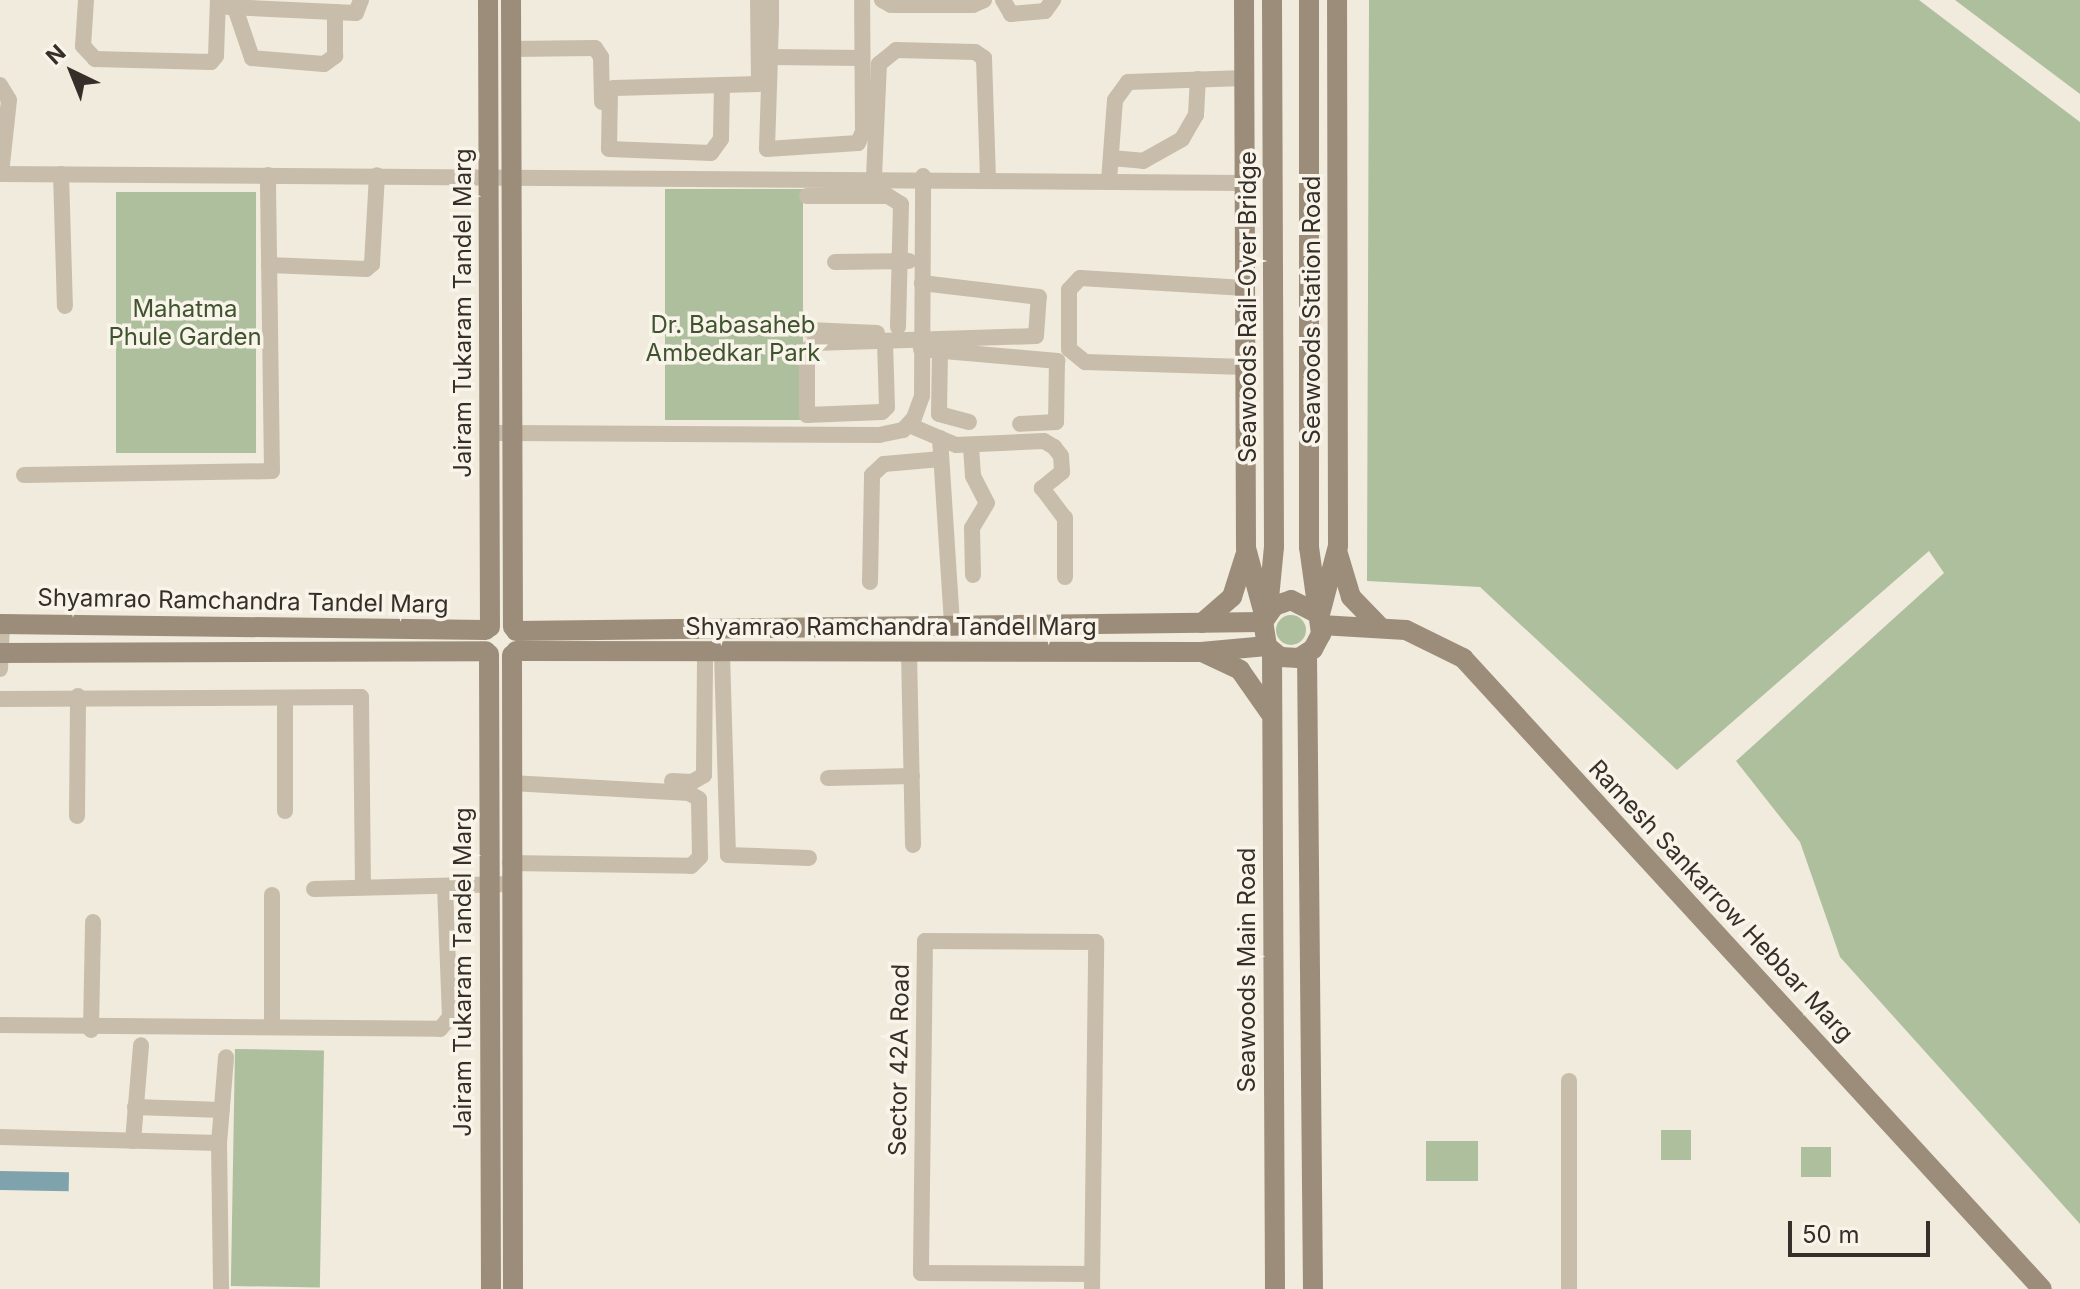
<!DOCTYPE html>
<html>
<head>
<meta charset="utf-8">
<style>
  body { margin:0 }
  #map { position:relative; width:2080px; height:1289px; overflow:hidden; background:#f1ebdd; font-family:Inter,sans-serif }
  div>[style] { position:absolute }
  .green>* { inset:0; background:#aebf9e; transform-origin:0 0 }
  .round { border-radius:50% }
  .water>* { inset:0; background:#7ea3ac; transform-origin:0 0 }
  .street>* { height:16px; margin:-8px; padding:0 8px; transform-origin:8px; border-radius:8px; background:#c8bdaa }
  .secondary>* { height:20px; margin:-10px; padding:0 10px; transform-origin:10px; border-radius:10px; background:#9c8d7b }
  span { translate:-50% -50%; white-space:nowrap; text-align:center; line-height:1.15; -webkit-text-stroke:7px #f9f4ea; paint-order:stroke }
  .street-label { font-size:24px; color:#362f29 }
  .park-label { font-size:24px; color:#3f532e }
  .north { position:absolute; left:32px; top:32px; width:80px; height:80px; -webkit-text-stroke:6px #f9f4ea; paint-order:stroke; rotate:317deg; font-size:22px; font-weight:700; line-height:32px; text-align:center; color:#362f29 }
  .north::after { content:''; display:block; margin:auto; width:28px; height:36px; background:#362f29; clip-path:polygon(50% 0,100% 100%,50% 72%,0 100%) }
  .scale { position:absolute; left:1788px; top:1221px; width:142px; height:36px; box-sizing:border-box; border:4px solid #362f29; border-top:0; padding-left:10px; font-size:24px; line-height:28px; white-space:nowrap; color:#362f29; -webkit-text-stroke:6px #f9f4ea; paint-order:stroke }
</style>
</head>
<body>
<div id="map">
  <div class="green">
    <div style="clip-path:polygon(1369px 0,1919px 0,2080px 122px,2080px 1224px,1840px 957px,1800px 842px,1736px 761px,1944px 573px,1929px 551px,1677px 770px,1480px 587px,1367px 581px)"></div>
    <div style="clip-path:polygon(1955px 0,2080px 0,2080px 94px)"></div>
    <div style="left:665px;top:189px;width:138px;height:231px"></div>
    <div style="left:116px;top:192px;width:140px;height:261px"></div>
    <div class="round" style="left:1276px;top:615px;width:30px;height:30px"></div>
    <div style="left:235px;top:1049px;width:89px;height:237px;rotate:1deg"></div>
    <div style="left:1661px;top:1130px;width:30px;height:30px"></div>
    <div style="left:1478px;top:1141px;width:40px;height:52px;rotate:90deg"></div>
    <div style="left:1801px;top:1147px;width:30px;height:30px"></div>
  </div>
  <div class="water">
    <div style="left:0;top:1171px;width:69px;height:19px;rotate:1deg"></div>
  </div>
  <div class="street">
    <div style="left:86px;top:0;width:46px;rotate:93.7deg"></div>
    <div style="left:83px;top:46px;width:18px;rotate:47deg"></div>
    <div style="left:95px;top:59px;width:116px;rotate:1.5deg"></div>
    <div style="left:211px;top:62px;width:8px;rotate:-50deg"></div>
    <div style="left:216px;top:56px;width:56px;rotate:-88deg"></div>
    <div style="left:758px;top:0;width:79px;rotate:89.3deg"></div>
    <div style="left:882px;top:0;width:10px;rotate:29deg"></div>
    <div style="left:891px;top:5px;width:82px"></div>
    <div style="left:973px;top:5px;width:12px;rotate:-24deg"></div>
    <div style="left:1003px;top:0;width:16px;rotate:60deg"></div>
    <div style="left:1011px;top:14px;width:34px;rotate:-5deg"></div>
    <div style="left:1045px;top:11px;width:14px;rotate:-54deg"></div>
    <div style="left:228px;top:7px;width:128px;rotate:2.7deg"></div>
    <div style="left:356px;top:13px;width:14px;rotate:-69deg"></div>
    <div style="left:235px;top:8px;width:53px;rotate:71.2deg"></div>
    <div style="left:252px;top:58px;width:72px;rotate:4.8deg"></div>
    <div style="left:324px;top:64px;width:14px;rotate:-36deg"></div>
    <div style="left:335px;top:56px;width:44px;rotate:-90deg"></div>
    <div style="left:761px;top:22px;width:10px"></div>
    <div style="left:771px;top:22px;width:22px;rotate:-90deg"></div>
    <div style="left:771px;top:22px;width:35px;rotate:92deg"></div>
    <div style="left:770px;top:57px;width:92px;rotate:0.6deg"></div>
    <div style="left:511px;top:49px;width:84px;rotate:-0.7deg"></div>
    <div style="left:595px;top:48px;width:11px;rotate:56deg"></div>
    <div style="left:601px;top:57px;width:45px;rotate:88.7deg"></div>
    <div style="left:770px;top:57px;width:92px;rotate:91.9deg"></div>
    <div style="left:767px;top:149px;width:91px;rotate:-3.8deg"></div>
    <div style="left:858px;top:143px;width:13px;rotate:-67deg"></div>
    <div style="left:863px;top:131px;width:131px;rotate:-90.4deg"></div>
    <div style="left:0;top:85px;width:17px;rotate:59deg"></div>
    <div style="left:9px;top:100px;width:74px;rotate:96.2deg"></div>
    <div style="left:722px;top:85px;width:54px;rotate:91.1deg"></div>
    <div style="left:721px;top:139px;width:17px;rotate:126deg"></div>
    <div style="left:711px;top:153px;width:102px;rotate:-177.8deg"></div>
    <div style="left:609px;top:149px;width:60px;rotate:-89deg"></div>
    <div style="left:610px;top:89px;width:4px;rotate:-14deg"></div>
    <div style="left:614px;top:88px;width:145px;rotate:-1.6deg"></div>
    <div style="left:1111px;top:158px;width:32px;rotate:5deg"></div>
    <div style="left:1143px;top:161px;width:45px;rotate:-29.4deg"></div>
    <div style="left:1182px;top:139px;width:28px;rotate:-60deg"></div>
    <div style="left:1196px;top:115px;width:36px;rotate:-87deg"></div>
    <div style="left:0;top:174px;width:1245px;rotate:0.41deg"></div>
    <div style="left:61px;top:174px;width:132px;rotate:88.3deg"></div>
    <div style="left:874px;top:177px;width:113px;rotate:-87.5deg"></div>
    <div style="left:879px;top:64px;width:22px;rotate:-39deg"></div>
    <div style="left:896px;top:50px;width:79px;rotate:1.5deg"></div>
    <div style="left:975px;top:52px;width:11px;rotate:34deg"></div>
    <div style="left:984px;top:58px;width:120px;rotate:88.1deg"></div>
    <div style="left:1109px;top:180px;width:80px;rotate:-85.7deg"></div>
    <div style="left:1115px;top:100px;width:22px;rotate:-54deg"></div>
    <div style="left:1128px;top:82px;width:116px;rotate:-2deg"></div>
    <div style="left:807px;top:196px;width:81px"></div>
    <div style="left:888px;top:196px;width:15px;rotate:32deg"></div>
    <div style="left:901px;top:204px;width:123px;rotate:91.4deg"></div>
    <div style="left:835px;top:262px;width:74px;rotate:-0.8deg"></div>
    <div style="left:269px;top:265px;width:97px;rotate:2.4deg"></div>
    <div style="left:366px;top:269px;width:8px;rotate:-40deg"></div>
    <div style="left:372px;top:264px;width:89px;rotate:-86.8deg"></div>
    <div style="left:1245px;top:288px;width:165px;rotate:-176.5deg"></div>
    <div style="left:1080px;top:278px;width:16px;rotate:133deg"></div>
    <div style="left:1069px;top:290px;width:59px;rotate:90deg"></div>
    <div style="left:1069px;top:349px;width:21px;rotate:39deg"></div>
    <div style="left:1085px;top:362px;width:160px;rotate:1.8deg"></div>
    <div style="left:809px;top:330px;width:68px;rotate:2.5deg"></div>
    <div style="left:885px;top:343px;width:64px;rotate:88.2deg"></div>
    <div style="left:887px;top:407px;width:7px;rotate:135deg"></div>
    <div style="left:882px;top:412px;width:75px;rotate:177.7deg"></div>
    <div style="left:807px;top:415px;width:65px;rotate:-90deg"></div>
    <div style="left:807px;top:350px;width:10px;rotate:-45deg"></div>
    <div style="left:814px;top:343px;width:222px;rotate:-1.8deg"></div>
    <div style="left:1036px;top:336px;width:39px;rotate:-86deg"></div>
    <div style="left:1039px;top:297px;width:118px;rotate:-173.2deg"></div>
    <div style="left:921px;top:349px;width:137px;rotate:5deg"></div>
    <div style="left:1057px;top:361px;width:61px;rotate:90.9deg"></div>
    <div style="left:1056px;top:422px;width:36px;rotate:177deg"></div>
    <div style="left:940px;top:350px;width:64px;rotate:90.9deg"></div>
    <div style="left:939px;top:414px;width:31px;rotate:15deg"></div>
    <div style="left:909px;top:425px;width:51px;rotate:23.1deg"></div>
    <div style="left:956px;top:445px;width:88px;rotate:-2.6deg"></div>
    <div style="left:1044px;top:441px;width:12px;rotate:31deg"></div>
    <div style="left:1054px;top:447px;width:11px;rotate:52deg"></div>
    <div style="left:1061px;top:456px;width:16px;rotate:86deg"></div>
    <div style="left:1062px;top:472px;width:26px;rotate:141deg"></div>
    <div style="left:1042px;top:488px;width:38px;rotate:53deg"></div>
    <div style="left:1065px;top:518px;width:59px;rotate:90deg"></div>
    <div style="left:489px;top:433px;width:390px;rotate:0.3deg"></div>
    <div style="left:879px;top:435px;width:25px;rotate:-12deg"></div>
    <div style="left:903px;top:430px;width:16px;rotate:-47deg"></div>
    <div style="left:914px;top:418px;width:23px;rotate:-70deg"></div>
    <div style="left:922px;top:396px;width:220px;rotate:-89.7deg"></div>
    <div style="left:940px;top:438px;width:188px;rotate:86.3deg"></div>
    <div style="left:971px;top:447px;width:29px;rotate:86deg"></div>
    <div style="left:973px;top:476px;width:30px;rotate:63deg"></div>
    <div style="left:987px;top:503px;width:29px;rotate:121deg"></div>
    <div style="left:972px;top:528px;width:47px;rotate:88.8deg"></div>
    <div style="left:24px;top:475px;width:248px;rotate:-0.9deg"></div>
    <div style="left:272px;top:471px;width:296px;rotate:-90.8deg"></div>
    <div style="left:870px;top:582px;width:107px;rotate:-88.9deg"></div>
    <div style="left:872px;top:475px;width:16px;rotate:-43deg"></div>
    <div style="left:884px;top:464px;width:57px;rotate:-5deg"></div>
    <div style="left:909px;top:653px;width:192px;rotate:88.8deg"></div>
    <div style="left:722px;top:654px;width:201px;rotate:88.3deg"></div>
    <div style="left:728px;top:855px;width:81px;rotate:2.1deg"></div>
    <div style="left:0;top:669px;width:45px;rotate:-87.5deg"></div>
    <div style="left:285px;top:698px;width:113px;rotate:90deg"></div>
    <div style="left:0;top:699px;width:361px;rotate:-0.3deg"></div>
    <div style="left:361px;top:697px;width:190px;rotate:89.4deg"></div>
    <div style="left:828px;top:778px;width:84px;rotate:-1.4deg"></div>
    <div style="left:672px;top:781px;width:20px;rotate:3deg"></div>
    <div style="left:692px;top:782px;width:14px;rotate:-30deg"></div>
    <div style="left:704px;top:775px;width:121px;rotate:-89.5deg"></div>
    <div style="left:77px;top:816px;width:120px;rotate:-89.5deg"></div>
    <div style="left:510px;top:863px;width:181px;rotate:0.9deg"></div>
    <div style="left:691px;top:866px;width:13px;rotate:-45deg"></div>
    <div style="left:700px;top:857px;width:58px;rotate:-91deg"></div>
    <div style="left:699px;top:799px;width:12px;rotate:-149deg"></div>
    <div style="left:689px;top:793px;width:178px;rotate:-176.8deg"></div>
    <div style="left:314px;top:889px;width:195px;rotate:-1.5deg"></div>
    <div style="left:0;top:1025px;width:440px;rotate:0.5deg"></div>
    <div style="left:440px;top:1029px;width:16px;rotate:-50deg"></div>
    <div style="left:450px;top:1017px;width:131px;rotate:-92.2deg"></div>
    <div style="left:272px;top:1027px;width:132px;rotate:-90deg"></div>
    <div style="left:91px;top:1030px;width:108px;rotate:-88.9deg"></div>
    <div style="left:1569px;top:1081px;width:208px;rotate:90deg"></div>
    <div style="left:135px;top:1107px;width:87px;rotate:2deg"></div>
    <div style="left:0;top:1137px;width:219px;rotate:1.6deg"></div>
    <div style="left:219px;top:1143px;width:146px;rotate:89.2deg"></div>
    <div style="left:133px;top:1141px;width:96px;rotate:-85.2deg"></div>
    <div style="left:219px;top:1143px;width:86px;rotate:-85.3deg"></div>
    <div style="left:1092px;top:1289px;width:347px;rotate:-89.3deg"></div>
    <div style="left:1096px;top:942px;width:171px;rotate:-179.7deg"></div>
    <div style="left:925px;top:941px;width:332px;rotate:90.7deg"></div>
    <div style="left:921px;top:1273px;width:171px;rotate:0.3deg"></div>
  </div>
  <div class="secondary">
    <div style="left:488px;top:0;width:627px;rotate:89.82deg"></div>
    <div style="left:511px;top:0;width:627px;rotate:89.82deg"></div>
    <div style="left:1244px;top:0;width:548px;rotate:89.79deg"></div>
    <div style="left:1246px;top:548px;width:73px;rotate:74.8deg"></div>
    <div style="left:1309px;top:0;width:547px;rotate:90deg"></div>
    <div style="left:1309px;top:547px;width:88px;rotate:82.1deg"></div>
    <div style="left:1321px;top:634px;width:17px;rotate:118deg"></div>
    <div style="left:1313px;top:649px;width:17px;rotate:147deg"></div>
    <div style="left:1299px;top:658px;width:19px;rotate:-177deg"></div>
    <div style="left:1280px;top:657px;width:17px;rotate:-140deg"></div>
    <div style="left:1267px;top:646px;width:24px;rotate:-99deg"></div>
    <div style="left:1263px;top:622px;width:19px;rotate:-55deg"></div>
    <div style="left:1274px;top:606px;width:18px;rotate:-19deg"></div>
    <div style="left:1291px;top:600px;width:27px;rotate:27deg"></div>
    <div style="left:1338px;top:554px;width:45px;rotate:73.2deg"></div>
    <div style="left:1351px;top:597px;width:40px;rotate:46deg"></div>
    <div style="left:1268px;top:609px;width:62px;rotate:-84.5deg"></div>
    <div style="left:1274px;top:547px;width:547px;rotate:-90.21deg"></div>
    <div style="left:1320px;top:614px;width:70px;rotate:-75.2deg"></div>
    <div style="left:1338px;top:546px;width:546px;rotate:-90.1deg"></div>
    <div style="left:1202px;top:623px;width:40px;rotate:-41deg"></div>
    <div style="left:1232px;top:597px;width:43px;rotate:-72.4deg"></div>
    <div style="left:0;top:624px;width:486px;rotate:0.7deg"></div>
    <div style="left:1321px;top:625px;width:85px;rotate:3.4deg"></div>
    <div style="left:1406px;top:630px;width:64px;rotate:26.2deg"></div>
    <div style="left:1463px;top:658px;width:856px;rotate:47.46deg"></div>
    <div style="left:516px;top:631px;width:747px;rotate:-0.69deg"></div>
    <div style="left:516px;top:651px;width:685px;rotate:0.08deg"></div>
    <div style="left:1201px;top:652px;width:66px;rotate:-5.2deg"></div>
    <div style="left:1272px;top:652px;width:637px;rotate:89.73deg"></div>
    <div style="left:0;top:653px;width:486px;rotate:-0.2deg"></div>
    <div style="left:1204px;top:653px;width:40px;rotate:25deg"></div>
    <div style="left:1240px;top:670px;width:52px;rotate:55.1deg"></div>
    <div style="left:489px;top:654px;width:635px;rotate:89.82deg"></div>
    <div style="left:1307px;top:654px;width:635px;rotate:89.46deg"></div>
    <div style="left:512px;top:655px;width:634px;rotate:89.91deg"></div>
  </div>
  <div class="street-label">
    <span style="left:1248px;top:307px;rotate:-90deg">Seawoods Rail-Over Bridge</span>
    <span style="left:1312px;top:310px;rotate:-90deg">Seawoods Station Road</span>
    <span style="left:463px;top:313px;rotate:-90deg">Jairam Tukaram Tandel Marg</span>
    <span style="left:243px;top:601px;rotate:1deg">Shyamrao Ramchandra Tandel Marg</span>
    <span style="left:891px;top:627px">Shyamrao Ramchandra Tandel Marg</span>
    <span style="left:1721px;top:901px;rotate:47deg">Ramesh Sankarrow Hebbar Marg</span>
    <span style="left:1247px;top:970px;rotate:-90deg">Seawoods Main Road</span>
    <span style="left:463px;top:972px;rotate:-90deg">Jairam Tukaram Tandel Marg</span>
    <span style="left:899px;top:1060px;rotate:-89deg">Sector 42A Road</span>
  </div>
  <div class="park-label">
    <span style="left:185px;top:323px">Mahatma<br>Phule Garden</span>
    <span style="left:733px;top:339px">Dr. Babasaheb<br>Ambedkar Park</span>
  </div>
  <div class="north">N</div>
  <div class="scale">50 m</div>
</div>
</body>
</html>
